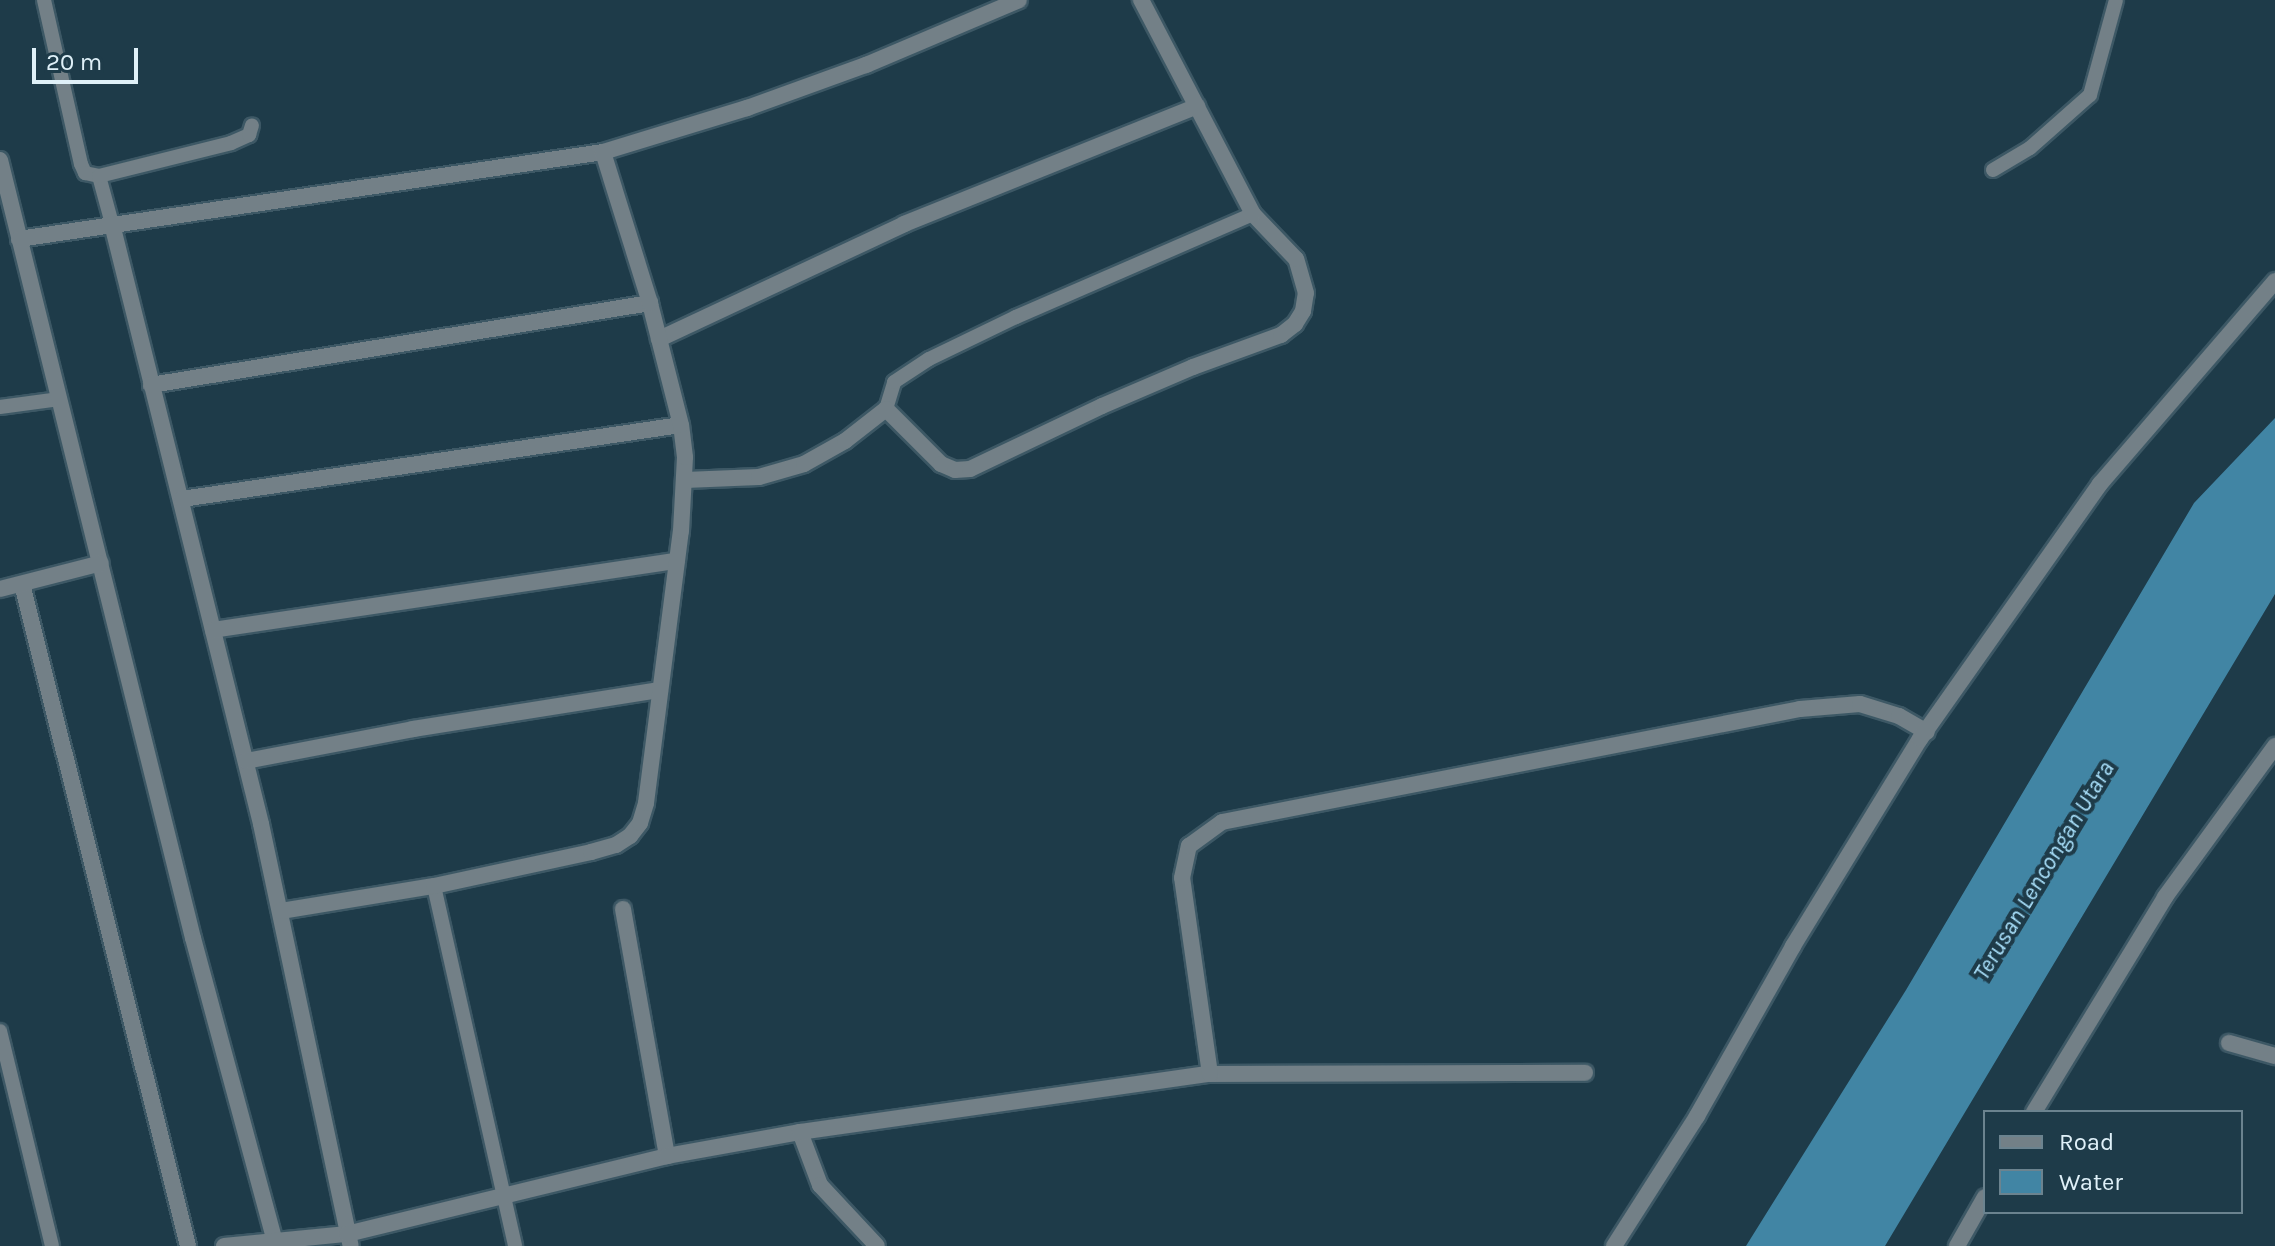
<!DOCTYPE html>
<html>
<head>
<meta charset="utf-8">
<style>
  body { margin:0 }
  #map { position:relative; width:2275px; height:1246px; overflow:hidden; background:#1e3b49; font-family:Karla,sans-serif }
  div>[style] { position:absolute }
  .water>* { inset:0; background:#4185a4 }
  .roads { filter:drop-shadow(2px 0 #3d5865) drop-shadow(-2px 0 #3d5865) drop-shadow(0 2px #3d5865) drop-shadow(0 -2px #3d5865) }
  .service>* { height:14px; margin:-7px; padding:0 7px; transform-origin:7px; border-radius:7px; background:#738087 }
  .minor>* { height:16px; margin:-8px; padding:0 8px; transform-origin:8px; border-radius:8px; background:#738087 }
  span { translate:-50% -50%; white-space:nowrap; text-align:center; line-height:1.15; -webkit-text-stroke:8px #1e3b49; paint-order:stroke }
  .water-label { font-size:24px; color:#a8dffa; font-style:italic }
  .legend { position:absolute; left:1983px; top:1110px; width:260px; height:104px; box-sizing:border-box; background:#1e3b49; border:2px solid #6b838f; margin:0; padding:10px 14px; list-style:none; font-size:24px; color:#dff0f8 }
  .legend li { display:flex; align-items:center; gap:16px; height:40px }
  .legend b { width:40px; border:2px solid #6b838f }
  .scale { position:absolute; left:32px; top:48px; width:106px; height:36px; box-sizing:border-box; border:4px solid #dff0f8; border-top:0; padding-left:10px; font-size:24px; line-height:28px; white-space:nowrap; color:#dff0f8; -webkit-text-stroke:6px #1e3b49; paint-order:stroke }
</style>
</head>
<body>
<div id="map">
  <div class="water">
    <div style="clip-path:polygon(2275px 418px,2275px 594px,1885px 1246px,1746px 1246px,1906px 990px,2194px 503px)"></div>
  </div>
  <div class="roads">
    <div class="service">
      <div style="left:44px;top:0;width:168px;rotate:77.3deg"></div>
      <div style="left:81px;top:164px;width:10px;rotate:66deg"></div>
      <div style="left:85px;top:173px;width:14px;rotate:12deg"></div>
      <div style="left:99px;top:176px;width:50px;rotate:74.8deg"></div>
      <div style="left:1993px;top:170px;width:43px;rotate:-30.7deg"></div>
      <div style="left:2030px;top:148px;width:80px;rotate:-41.5deg"></div>
      <div style="left:2090px;top:95px;width:98px;rotate:-74.7deg"></div>
      <div style="left:99px;top:176px;width:136px;rotate:-14deg"></div>
      <div style="left:231px;top:143px;width:20px;rotate:-24deg"></div>
      <div style="left:249px;top:135px;width:10px;rotate:-73deg"></div>
      <div style="left:0;top:407px;width:60px;rotate:-7.7deg"></div>
      <div style="left:886px;top:409px;width:28px;rotate:-73deg"></div>
      <div style="left:894px;top:382px;width:42px;rotate:-33.3deg"></div>
      <div style="left:929px;top:359px;width:97px;rotate:-25.8deg"></div>
      <div style="left:1016px;top:317px;width:258px;rotate:-23.5deg"></div>
      <div style="left:434px;top:886px;width:369px;rotate:77.3deg"></div>
      <div style="left:0;top:1031px;width:221px;rotate:76.4deg"></div>
    </div>
    <div class="minor">
      <div style="left:0;top:160px;width:802px;rotate:76.07deg"></div>
      <div style="left:193px;top:938px;width:319px;rotate:74.9deg"></div>
      <div style="left:112px;top:224px;width:618px;rotate:76.05deg"></div>
      <div style="left:261px;top:824px;width:431px;rotate:78deg"></div>
      <div style="left:19px;top:239px;width:590px;rotate:-8.47deg"></div>
      <div style="left:603px;top:152px;width:151px;rotate:-17deg"></div>
      <div style="left:747px;top:108px;width:127px;rotate:-19.9deg"></div>
      <div style="left:866px;top:65px;width:166px;rotate:-23deg"></div>
      <div style="left:659px;top:339px;width:271px;rotate:-25.1deg"></div>
      <div style="left:904px;top:224px;width:316px;rotate:-21.9deg"></div>
      <div style="left:151px;top:385px;width:506px;rotate:-9.33deg"></div>
      <div style="left:685px;top:480px;width:74px;rotate:-2.3deg"></div>
      <div style="left:759px;top:477px;width:47px;rotate:-16.1deg"></div>
      <div style="left:804px;top:464px;width:47px;rotate:-29.3deg"></div>
      <div style="left:845px;top:441px;width:52px;rotate:-38deg"></div>
      <div style="left:886px;top:409px;width:78px;rotate:45deg"></div>
      <div style="left:941px;top:464px;width:15px;rotate:23deg"></div>
      <div style="left:955px;top:470px;width:15px;rotate:-4deg"></div>
      <div style="left:970px;top:469px;width:146px;rotate:-25.5deg"></div>
      <div style="left:1102px;top:406px;width:99px;rotate:-23.2deg"></div>
      <div style="left:1193px;top:367px;width:94px;rotate:-20deg"></div>
      <div style="left:1281px;top:335px;width:18px;rotate:-38deg"></div>
      <div style="left:1295px;top:324px;width:15px;rotate:-58deg"></div>
      <div style="left:1303px;top:311px;width:18px;rotate:-81deg"></div>
      <div style="left:1306px;top:293px;width:35px;rotate:-106deg"></div>
      <div style="left:1296px;top:259px;width:62px;rotate:-133.7deg"></div>
      <div style="left:1253px;top:214px;width:242px;rotate:-117.6deg"></div>
      <div style="left:182px;top:499px;width:504px;rotate:-8.44deg"></div>
      <div style="left:22px;top:584px;width:682px;rotate:75.92deg"></div>
      <div style="left:0;top:589px;width:104px;rotate:-14.4deg"></div>
      <div style="left:213px;top:630px;width:469px;rotate:-8.5deg"></div>
      <div style="left:246px;top:761px;width:170px;rotate:-10.8deg"></div>
      <div style="left:413px;top:729px;width:250px;rotate:-9deg"></div>
      <div style="left:623px;top:909px;width:251px;rotate:79.9deg"></div>
      <div style="left:281px;top:911px;width:155px;rotate:-9.3deg"></div>
      <div style="left:434px;top:886px;width:161px;rotate:-12.2deg"></div>
      <div style="left:591px;top:852px;width:26px;rotate:-16deg"></div>
      <div style="left:616px;top:845px;width:17px;rotate:-33deg"></div>
      <div style="left:630px;top:836px;width:16px;rotate:-52deg"></div>
      <div style="left:640px;top:823px;width:21px;rotate:-73deg"></div>
      <div style="left:646px;top:803px;width:274px;rotate:-82.7deg"></div>
      <div style="left:681px;top:531px;width:74px;rotate:-86.9deg"></div>
      <div style="left:685px;top:457px;width:32px;rotate:-97deg"></div>
      <div style="left:681px;top:425px;width:126px;rotate:-104.3deg"></div>
      <div style="left:650px;top:303px;width:158px;rotate:-107.3deg"></div>
      <div style="left:2229px;top:1043px;width:48px;rotate:15.8deg"></div>
      <div style="left:1210px;top:1074px;width:375px;rotate:-0.2deg"></div>
      <div style="left:2034px;top:1112px;width:252px;rotate:-58.6deg"></div>
      <div style="left:2165px;top:897px;width:187px;rotate:-53.9deg"></div>
      <div style="left:800px;top:1132px;width:57px;rotate:69.3deg"></div>
      <div style="left:820px;top:1185px;width:83px;rotate:46.9deg"></div>
      <div style="left:224px;top:1246px;width:124px;rotate:-5.6deg"></div>
      <div style="left:347px;top:1234px;width:329px;rotate:-13.7deg"></div>
      <div style="left:667px;top:1156px;width:135px;rotate:-10.2deg"></div>
      <div style="left:800px;top:1132px;width:414px;rotate:-8.1deg"></div>
      <div style="left:1210px;top:1074px;width:198px;rotate:-98.1deg"></div>
      <div style="left:1182px;top:878px;width:33px;rotate:-78deg"></div>
      <div style="left:1189px;top:846px;width:41px;rotate:-36deg"></div>
      <div style="left:1222px;top:822px;width:589px;rotate:-11.06deg"></div>
      <div style="left:1800px;top:709px;width:60px;rotate:-4.8deg"></div>
      <div style="left:1860px;top:704px;width:41px;rotate:17.1deg"></div>
      <div style="left:1899px;top:716px;width:32px;rotate:30deg"></div>
      <div style="left:1614px;top:1246px;width:154px;rotate:-57.4deg"></div>
      <div style="left:1697px;top:1116px;width:195px;rotate:-60.5deg"></div>
      <div style="left:1793px;top:946px;width:243px;rotate:-58.5deg"></div>
      <div style="left:1920px;top:739px;width:312px;rotate:-54.8deg"></div>
      <div style="left:2100px;top:484px;width:268px;rotate:-49.2deg"></div>
      <div style="left:1957px;top:1246px;width:56px;rotate:-60.3deg"></div>
    </div>
  </div>
  <div class="water-label">
    <span style="left:2044px;top:871px;rotate:-59deg">Terusan Lencongan Utara</span>
  </div>
  <ul class="legend">
  <li><b style="height:10px;background:#738087"></b>Road</li>
  <li><b style="height:22px;background:#4185a4"></b>Water</li>
  </ul>
  <div class="scale">20 m</div>
</div>
</body>
</html>
